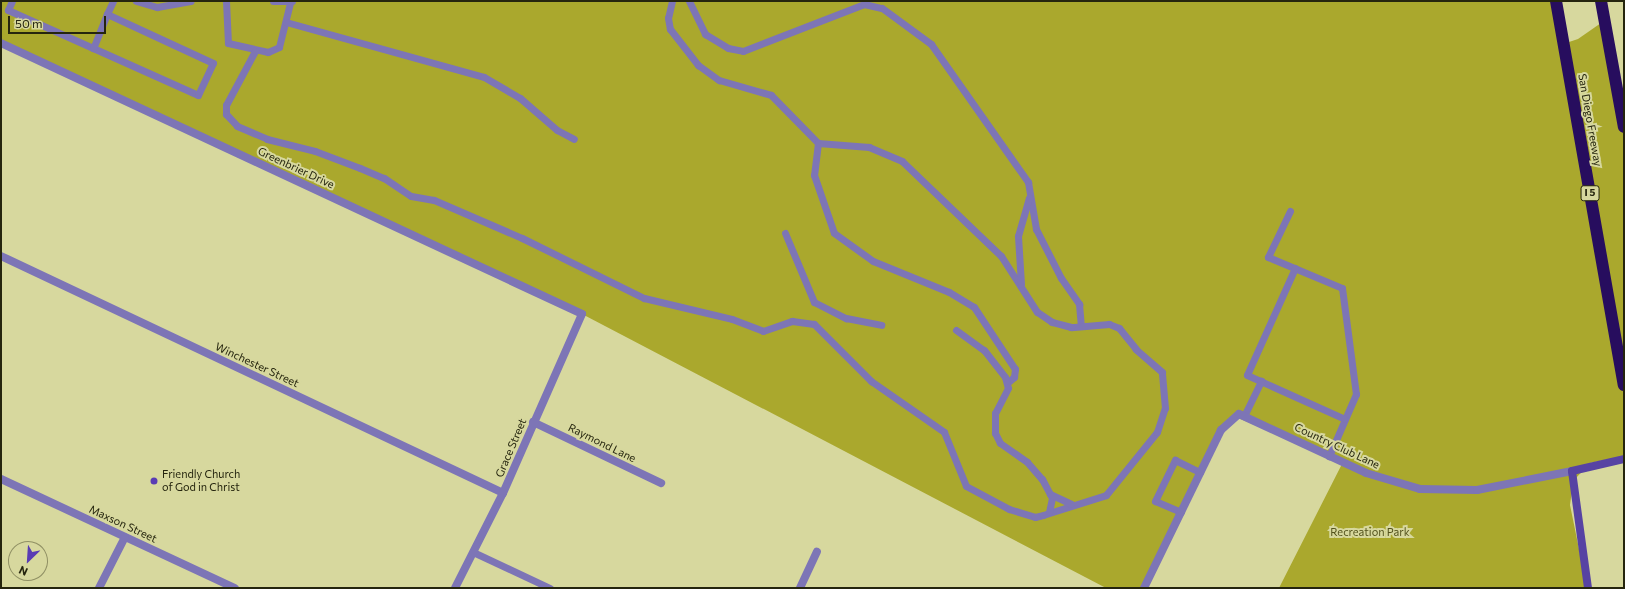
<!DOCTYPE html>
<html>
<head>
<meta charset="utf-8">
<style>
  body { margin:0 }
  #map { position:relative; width:1625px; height:589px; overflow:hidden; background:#d7d89e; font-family:Commissioner,sans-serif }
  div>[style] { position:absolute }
  .green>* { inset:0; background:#aaa82d }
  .service>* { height:7px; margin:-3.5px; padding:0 3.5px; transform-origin:3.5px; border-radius:3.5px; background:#7d75b6 }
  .minor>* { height:8px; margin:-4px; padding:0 4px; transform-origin:4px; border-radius:4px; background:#7d75b6 }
  .tertiary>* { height:8px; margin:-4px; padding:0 4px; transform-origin:4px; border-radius:4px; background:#7d75b6 }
  .secondary>* { height:8px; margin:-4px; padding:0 4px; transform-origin:4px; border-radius:4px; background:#5743a3 }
  .motorway>* { height:12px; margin:-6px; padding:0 6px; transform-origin:6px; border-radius:6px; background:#270d5e }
  .dots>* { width:11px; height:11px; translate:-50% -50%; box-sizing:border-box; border:2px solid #d7d89e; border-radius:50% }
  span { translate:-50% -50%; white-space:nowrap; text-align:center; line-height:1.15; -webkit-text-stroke:4px #d7d89e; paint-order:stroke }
  .shield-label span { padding:1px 3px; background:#d7d89e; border:1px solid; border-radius:3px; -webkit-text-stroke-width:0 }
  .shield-label { font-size:10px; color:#25250e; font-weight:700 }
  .street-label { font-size:11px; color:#25250e }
  .poi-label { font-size:11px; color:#25250e }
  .left { translate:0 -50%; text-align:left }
  .park-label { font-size:11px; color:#53521c }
  .frame { position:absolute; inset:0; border:2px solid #25250e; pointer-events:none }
  .north { position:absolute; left:8px; top:541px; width:40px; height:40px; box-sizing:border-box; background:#d7d89e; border:1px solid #909064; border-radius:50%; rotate:205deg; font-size:11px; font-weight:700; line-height:16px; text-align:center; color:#25250e }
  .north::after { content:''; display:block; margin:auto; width:14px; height:18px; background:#593cb4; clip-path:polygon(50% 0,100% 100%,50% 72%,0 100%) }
  .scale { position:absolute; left:8px; top:16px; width:98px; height:18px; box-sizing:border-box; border:2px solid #25250e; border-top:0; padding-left:5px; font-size:12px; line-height:14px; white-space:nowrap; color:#25250e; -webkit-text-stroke:3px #d7d89e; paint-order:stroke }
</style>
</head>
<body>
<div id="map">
  <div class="green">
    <div style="clip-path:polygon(1px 1px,1553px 1px,1563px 44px,1578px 39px,1601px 23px,1624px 99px,1624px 456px,1590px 463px,1576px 478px,1572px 490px,1570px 505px,1587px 588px,1279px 588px,1343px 462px,1238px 418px,1229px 421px,1145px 588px,1106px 588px,582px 314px,1px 43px)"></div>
  </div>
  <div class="service">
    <div style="left:12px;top:1px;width:10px;rotate:114deg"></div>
    <div style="left:8px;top:10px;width:93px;rotate:24.1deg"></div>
    <div style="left:93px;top:48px;width:115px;rotate:24.1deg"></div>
    <div style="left:198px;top:95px;width:35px;rotate:-65deg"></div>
    <div style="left:213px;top:63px;width:117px;rotate:-155.2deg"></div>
    <div style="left:107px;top:14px;width:37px;rotate:112deg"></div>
    <div style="left:136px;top:1px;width:22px;rotate:16deg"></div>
    <div style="left:157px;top:7px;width:34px;rotate:-10deg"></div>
    <div style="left:226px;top:1px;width:42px;rotate:87.3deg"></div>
    <div style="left:228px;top:43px;width:41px;rotate:12.7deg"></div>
    <div style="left:268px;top:52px;width:12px;rotate:-24deg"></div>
    <div style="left:279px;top:47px;width:45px;rotate:-76deg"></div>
    <div style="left:273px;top:1px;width:19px"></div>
    <div style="left:672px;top:1px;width:17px;rotate:103deg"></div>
    <div style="left:668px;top:18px;width:11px;rotate:80deg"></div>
    <div style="left:670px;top:29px;width:46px;rotate:52.1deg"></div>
    <div style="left:698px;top:65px;width:26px;rotate:36deg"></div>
    <div style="left:719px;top:80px;width:54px;rotate:16.1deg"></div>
    <div style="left:771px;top:95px;width:67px;rotate:45.6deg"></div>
    <div style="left:818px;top:143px;width:32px;rotate:97deg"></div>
    <div style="left:814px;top:175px;width:61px;rotate:71deg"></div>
    <div style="left:834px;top:233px;width:48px;rotate:35.7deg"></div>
    <div style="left:873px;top:261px;width:82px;rotate:22.2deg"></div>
    <div style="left:949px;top:292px;width:29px;rotate:31deg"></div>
    <div style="left:974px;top:307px;width:74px;rotate:56.5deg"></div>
    <div style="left:1015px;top:369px;width:8px;rotate:97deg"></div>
    <div style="left:1014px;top:377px;width:9px;rotate:139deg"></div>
    <div style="left:689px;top:1px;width:37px;rotate:64deg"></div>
    <div style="left:705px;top:34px;width:27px;rotate:31deg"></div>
    <div style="left:728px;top:48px;width:15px;rotate:11deg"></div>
    <div style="left:743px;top:51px;width:130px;rotate:-21.2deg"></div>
    <div style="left:864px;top:4px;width:18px;rotate:13deg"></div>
    <div style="left:882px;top:8px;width:61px;rotate:36.3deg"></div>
    <div style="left:931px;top:44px;width:169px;rotate:54.9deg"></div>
    <div style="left:1028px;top:182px;width:48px;rotate:80.3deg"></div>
    <div style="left:1036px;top:229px;width:55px;rotate:63deg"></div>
    <div style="left:1061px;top:278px;width:32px;rotate:55deg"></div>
    <div style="left:1079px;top:304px;width:22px;rotate:85deg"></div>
    <div style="left:107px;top:14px;width:14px;rotate:-65deg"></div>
    <div style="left:286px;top:22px;width:205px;rotate:15.5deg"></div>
    <div style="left:484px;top:77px;width:42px;rotate:30.3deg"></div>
    <div style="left:520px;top:98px;width:49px;rotate:40.9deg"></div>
    <div style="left:557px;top:130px;width:19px;rotate:28deg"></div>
    <div style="left:255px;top:51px;width:61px;rotate:118.2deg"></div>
    <div style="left:226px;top:105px;width:9px;rotate:90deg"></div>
    <div style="left:226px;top:114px;width:16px;rotate:47deg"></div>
    <div style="left:237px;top:126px;width:33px;rotate:23deg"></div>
    <div style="left:267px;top:139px;width:49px;rotate:14deg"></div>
    <div style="left:315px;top:151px;width:48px;rotate:20.7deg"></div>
    <div style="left:360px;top:168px;width:26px;rotate:23deg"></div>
    <div style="left:384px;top:178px;width:32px;rotate:34deg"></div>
    <div style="left:411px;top:196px;width:23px;rotate:10deg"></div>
    <div style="left:434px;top:200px;width:96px;rotate:23.4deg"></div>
    <div style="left:522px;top:238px;width:136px;rotate:26.2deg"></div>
    <div style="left:644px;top:298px;width:90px;rotate:13.4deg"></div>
    <div style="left:732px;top:319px;width:33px;rotate:21deg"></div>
    <div style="left:763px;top:331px;width:31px;rotate:-19deg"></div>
    <div style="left:792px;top:321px;width:22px;rotate:8deg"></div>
    <div style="left:814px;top:324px;width:81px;rotate:45deg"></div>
    <div style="left:871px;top:381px;width:89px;rotate:34.9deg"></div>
    <div style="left:944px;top:432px;width:58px;rotate:67.8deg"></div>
    <div style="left:966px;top:486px;width:49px;rotate:28.1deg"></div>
    <div style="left:1009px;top:509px;width:27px;rotate:17deg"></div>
    <div style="left:1035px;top:517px;width:8px;rotate:-14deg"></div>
    <div style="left:1043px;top:515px;width:66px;rotate:-17.6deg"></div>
    <div style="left:1106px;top:495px;width:81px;rotate:-51deg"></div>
    <div style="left:1157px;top:432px;width:25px;rotate:-72deg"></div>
    <div style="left:1165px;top:408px;width:36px;rotate:-95deg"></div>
    <div style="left:1162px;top:372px;width:35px;rotate:-139deg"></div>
    <div style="left:1136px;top:349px;width:27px;rotate:-129deg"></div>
    <div style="left:1119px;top:328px;width:11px;rotate:-158deg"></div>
    <div style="left:1109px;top:324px;width:38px;rotate:175deg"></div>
    <div style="left:1071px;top:327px;width:20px;rotate:-165deg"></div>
    <div style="left:1052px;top:322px;width:18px;rotate:-146deg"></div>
    <div style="left:1037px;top:312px;width:67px;rotate:-122.7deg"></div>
    <div style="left:1001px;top:256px;width:137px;rotate:-136.2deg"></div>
    <div style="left:902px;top:161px;width:36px;rotate:-157deg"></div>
    <div style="left:869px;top:147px;width:51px;rotate:-175.5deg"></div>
    <div style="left:1290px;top:211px;width:51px;rotate:115.6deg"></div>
    <div style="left:1268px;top:257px;width:80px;rotate:22.7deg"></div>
    <div style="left:1342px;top:288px;width:107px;rotate:82.5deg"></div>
    <div style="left:1356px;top:394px;width:68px;rotate:113.5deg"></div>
    <div style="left:785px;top:233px;width:75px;rotate:67.2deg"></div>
    <div style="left:814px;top:302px;width:36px;rotate:27deg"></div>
    <div style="left:846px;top:318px;width:36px;rotate:11deg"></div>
    <div style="left:1295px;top:268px;width:117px;rotate:114.2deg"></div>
    <div style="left:1247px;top:375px;width:107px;rotate:24.2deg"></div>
    <div style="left:1021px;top:284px;width:48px;rotate:-93.6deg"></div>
    <div style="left:1018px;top:236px;width:40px;rotate:-74deg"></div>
    <div style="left:956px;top:330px;width:34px;rotate:36deg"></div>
    <div style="left:984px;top:350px;width:34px;rotate:52deg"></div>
    <div style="left:1005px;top:377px;width:11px;rotate:75deg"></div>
    <div style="left:1008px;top:388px;width:28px;rotate:117deg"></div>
    <div style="left:995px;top:413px;width:20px;rotate:90deg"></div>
    <div style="left:995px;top:433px;width:11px;rotate:63deg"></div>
    <div style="left:1000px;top:443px;width:33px;rotate:35deg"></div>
    <div style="left:1027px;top:462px;width:23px;rotate:49deg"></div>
    <div style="left:1042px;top:479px;width:21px;rotate:62deg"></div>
    <div style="left:1052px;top:498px;width:14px;rotate:102deg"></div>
    <div style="left:1245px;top:414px;width:37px;rotate:-64deg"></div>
    <div style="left:1050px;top:494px;width:23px;rotate:25deg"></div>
    <div style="left:1181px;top:512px;width:28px;rotate:-157deg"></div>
    <div style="left:1155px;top:501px;width:46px;rotate:-64deg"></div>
    <div style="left:1175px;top:460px;width:28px;rotate:26deg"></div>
    <div style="left:473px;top:552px;width:85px;rotate:25.1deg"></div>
  </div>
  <div class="minor">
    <div style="left:1px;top:256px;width:555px;rotate:25.27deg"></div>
    <div style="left:533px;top:422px;width:142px;rotate:25.5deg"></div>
    <div style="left:1px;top:479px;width:258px;rotate:25deg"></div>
    <div style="left:99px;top:588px;width:57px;rotate:-63deg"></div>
    <div style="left:800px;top:588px;width:40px;rotate:-65deg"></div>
  </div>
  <div class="tertiary">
    <div style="left:1px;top:43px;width:641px;rotate:25.01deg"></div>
    <div style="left:582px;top:314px;width:196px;rotate:113.8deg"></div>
    <div style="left:503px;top:493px;width:106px;rotate:116.8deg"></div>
    <div style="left:1144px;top:588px;width:176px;rotate:-64deg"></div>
    <div style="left:1221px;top:430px;width:24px;rotate:-42deg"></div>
    <div style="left:1239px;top:414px;width:140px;rotate:24.9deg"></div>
    <div style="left:1366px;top:473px;width:56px;rotate:16.5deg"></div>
    <div style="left:1420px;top:489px;width:57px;rotate:1deg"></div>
    <div style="left:1477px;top:490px;width:97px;rotate:-11.3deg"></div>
  </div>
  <div class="secondary">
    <div style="left:1588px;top:588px;width:118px;rotate:-97.8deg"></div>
    <div style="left:1572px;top:471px;width:53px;rotate:-13deg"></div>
  </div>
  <div class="motorway">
    <div style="left:1556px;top:1px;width:390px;rotate:80deg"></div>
    <div style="left:1601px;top:1px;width:128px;rotate:79.7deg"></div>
  </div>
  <div class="dots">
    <div style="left:154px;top:481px;background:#593cb4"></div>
  </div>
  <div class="shield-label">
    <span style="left:1590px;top:193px">I 5</span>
  </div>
  <div class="street-label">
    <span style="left:1590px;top:120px;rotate:80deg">San Diego Freeway</span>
    <span style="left:296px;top:168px;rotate:25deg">Greenbrier Drive</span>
    <span style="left:257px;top:365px;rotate:25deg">Winchester Street</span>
    <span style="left:602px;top:443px;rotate:26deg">Raymond Lane</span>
    <span style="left:1337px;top:446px;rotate:25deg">Country Club Lane</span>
    <span style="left:511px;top:448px;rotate:-67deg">Grace Street</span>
    <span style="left:123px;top:524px;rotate:25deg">Maxson Street</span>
  </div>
  <div class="poi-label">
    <span class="left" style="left:162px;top:481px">Friendly Church<br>of God in Christ</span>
  </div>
  <div class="park-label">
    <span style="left:1370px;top:532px">Recreation Park</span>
  </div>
  <div class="frame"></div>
  <div class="north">N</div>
  <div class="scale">50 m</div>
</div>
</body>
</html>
